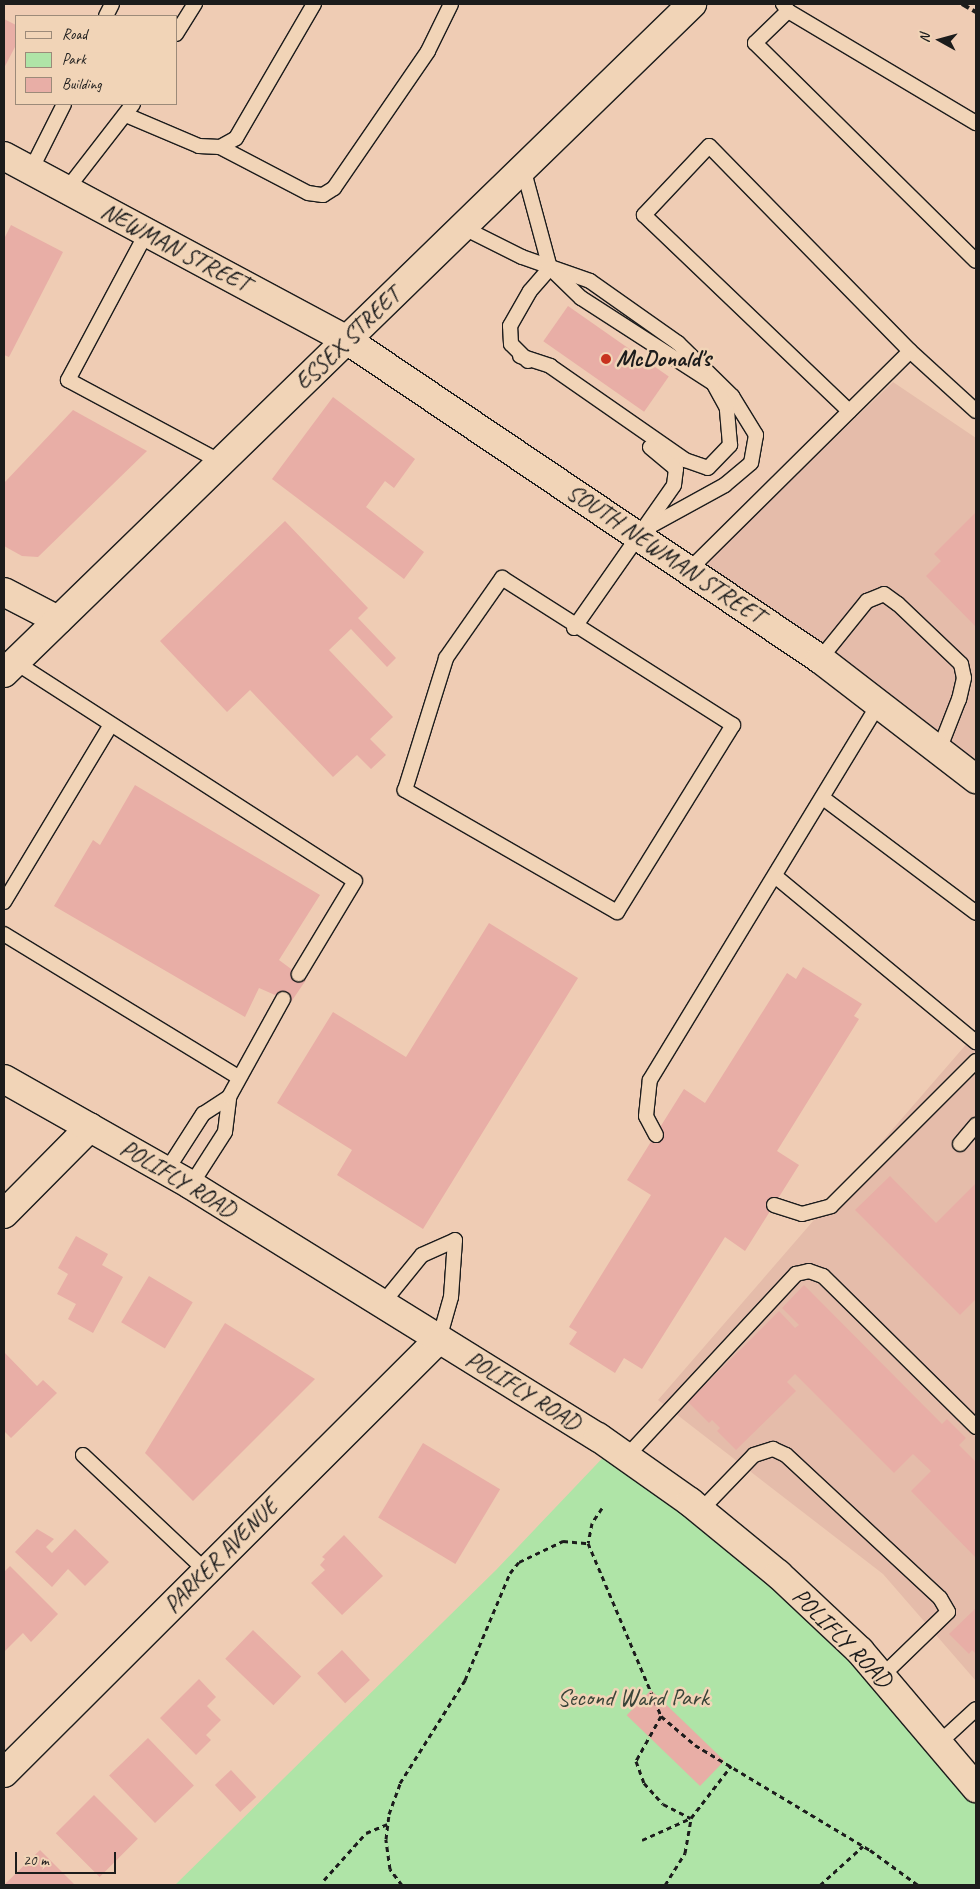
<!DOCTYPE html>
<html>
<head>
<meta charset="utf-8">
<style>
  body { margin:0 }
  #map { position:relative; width:980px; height:1889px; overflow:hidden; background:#efccb4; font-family:Caveat,sans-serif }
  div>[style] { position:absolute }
  .built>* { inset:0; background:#e5bcaa }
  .green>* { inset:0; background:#afe4a7 }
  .building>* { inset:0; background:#e8aea6; transform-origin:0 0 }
  .path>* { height:3px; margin-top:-1.5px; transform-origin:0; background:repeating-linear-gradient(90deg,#1c1c1c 0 5px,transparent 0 9px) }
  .roads { filter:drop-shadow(1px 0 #1c1c1c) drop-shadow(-1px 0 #1c1c1c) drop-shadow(0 1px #1c1c1c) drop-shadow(0 -1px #1c1c1c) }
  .lane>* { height:14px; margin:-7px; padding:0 7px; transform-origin:7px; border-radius:7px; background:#f1d4b7 }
  .street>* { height:28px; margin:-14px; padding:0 14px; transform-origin:14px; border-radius:14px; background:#f1d4b7 }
  .secondary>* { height:28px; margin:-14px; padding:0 14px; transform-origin:14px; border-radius:14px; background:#f1d4b7 }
  .rail>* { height:4px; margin-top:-2px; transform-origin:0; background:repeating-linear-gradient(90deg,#1c1c1c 0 8px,transparent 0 12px) }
  .dots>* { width:14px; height:14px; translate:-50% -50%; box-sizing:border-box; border:2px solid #f1d4b7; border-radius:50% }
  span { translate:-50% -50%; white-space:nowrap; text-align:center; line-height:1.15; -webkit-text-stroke:5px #f1d4b7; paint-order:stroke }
  .street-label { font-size:24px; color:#1c1c1c }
  .poi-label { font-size:24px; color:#1c1c1c; font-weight:700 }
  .left { translate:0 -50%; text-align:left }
  .park-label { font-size:24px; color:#394438 }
  .frame { position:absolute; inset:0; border:5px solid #1c1c1c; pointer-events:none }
  .legend { position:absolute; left:15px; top:15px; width:162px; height:90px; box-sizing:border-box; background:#f1d4b7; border:1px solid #9c8a79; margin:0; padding:6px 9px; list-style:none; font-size:15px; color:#1c1c1c }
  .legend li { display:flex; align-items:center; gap:10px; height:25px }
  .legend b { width:25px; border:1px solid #9c8a79 }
  .north { position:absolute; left:915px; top:15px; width:50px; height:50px; -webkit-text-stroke:4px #f1d4b7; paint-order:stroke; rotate:277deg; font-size:14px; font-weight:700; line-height:20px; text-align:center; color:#1c1c1c }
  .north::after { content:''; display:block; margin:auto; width:18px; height:22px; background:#1c1c1c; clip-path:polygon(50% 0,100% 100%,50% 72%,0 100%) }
  .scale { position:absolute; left:15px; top:1852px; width:101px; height:22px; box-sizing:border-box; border:2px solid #1c1c1c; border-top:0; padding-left:6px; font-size:15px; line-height:18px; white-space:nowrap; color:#1c1c1c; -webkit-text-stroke:4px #f1d4b7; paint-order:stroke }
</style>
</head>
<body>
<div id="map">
  <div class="built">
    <div style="clip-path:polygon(893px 382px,976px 438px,976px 775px,689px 578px)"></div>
    <div style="clip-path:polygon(976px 1033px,976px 1681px,883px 1574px,658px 1400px)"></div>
  </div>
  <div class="green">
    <div style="clip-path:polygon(613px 1447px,778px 1574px,976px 1788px,976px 1885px,175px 1885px,496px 1570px)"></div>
  </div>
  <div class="building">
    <div style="clip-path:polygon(4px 19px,16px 25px,16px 45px,4px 68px)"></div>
    <div style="clip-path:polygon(11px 225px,63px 252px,9px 357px,4px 355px,4px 239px)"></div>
    <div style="left:568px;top:306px;width:123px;height:43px;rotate:35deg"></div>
    <div style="clip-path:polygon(333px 397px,415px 459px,394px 488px,385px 481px,366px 507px,424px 552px,404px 579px,272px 479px)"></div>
    <div style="clip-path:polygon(73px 410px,147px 451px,38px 557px,22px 556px,4px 546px,4px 483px)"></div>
    <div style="clip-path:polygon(976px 512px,976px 627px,926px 576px,941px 561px,934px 554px)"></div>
    <div style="clip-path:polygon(285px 521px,368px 608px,358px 618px,396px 658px,387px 667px,351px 629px,329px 650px,393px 717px,370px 739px,386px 755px,371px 769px,357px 755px,333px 777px,250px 690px,227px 712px,160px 641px)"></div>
    <div style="clip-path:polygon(135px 785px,320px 895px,279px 960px,306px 980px,291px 1002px,259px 988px,245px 1017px,54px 906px,93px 840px,100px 845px)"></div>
    <div style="clip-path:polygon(489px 923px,578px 978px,423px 1229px,337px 1175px,352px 1150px,277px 1103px,333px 1012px,406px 1057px)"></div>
    <div style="clip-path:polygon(803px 967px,862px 1004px,854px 1016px,859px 1019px,777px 1151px,799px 1165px,745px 1251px,725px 1237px,642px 1369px,624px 1358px,615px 1373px,569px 1344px,577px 1332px,569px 1327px,651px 1195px,627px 1180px,684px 1089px,705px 1103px,787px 973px,796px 979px)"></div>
    <div style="clip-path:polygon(890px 1176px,936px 1223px,976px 1183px,976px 1299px,960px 1315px,855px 1210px)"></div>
    <div style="clip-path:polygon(76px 1236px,108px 1254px,102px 1265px,123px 1277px,93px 1333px,68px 1319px,76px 1304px,57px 1294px,68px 1274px,58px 1268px)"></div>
    <div style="left:149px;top:1276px;width:51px;height:54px;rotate:31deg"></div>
    <div style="clip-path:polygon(804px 1285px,942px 1424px,947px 1419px,966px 1438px,959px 1445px,976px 1462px,976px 1558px,911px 1491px,931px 1471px,913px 1454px,894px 1473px,795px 1374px,787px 1382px,796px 1391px,736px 1450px,717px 1431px,720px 1428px,712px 1420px,709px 1423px,688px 1402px,779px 1311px,795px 1328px,799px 1325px,782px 1308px)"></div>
    <div style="clip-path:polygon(225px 1323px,315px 1379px,193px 1501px,145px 1453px)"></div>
    <div style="clip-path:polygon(4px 1352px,37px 1386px,43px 1380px,57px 1393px,11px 1438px,4px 1431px)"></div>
    <div style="left:423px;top:1443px;width:90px;height:87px;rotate:31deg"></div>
    <div style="clip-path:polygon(37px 1529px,54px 1539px,46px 1547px,52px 1553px,75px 1529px,109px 1562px,85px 1586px,68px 1569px,52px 1587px,15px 1552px)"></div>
    <div style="clip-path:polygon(344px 1535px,383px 1576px,342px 1615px,311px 1583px,325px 1570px,320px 1565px,325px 1559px,322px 1557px)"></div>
    <div style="clip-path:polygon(10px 1566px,58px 1614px,31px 1642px,23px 1633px,4px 1652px,4px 1572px)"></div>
    <div style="clip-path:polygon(976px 1608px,976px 1654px,972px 1650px,969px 1654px,949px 1634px)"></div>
    <div style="left:253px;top:1630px;width:67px;height:40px;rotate:44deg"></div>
    <div style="left:342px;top:1650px;width:41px;height:34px;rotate:47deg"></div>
    <div style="clip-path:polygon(199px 1679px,216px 1697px,207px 1706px,221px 1720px,206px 1735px,211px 1740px,196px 1755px,160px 1718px)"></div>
    <div style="left:651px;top:1690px;width:102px;height:35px;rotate:44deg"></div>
    <div style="left:148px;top:1738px;width:66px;height:54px;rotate:46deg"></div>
    <div style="left:231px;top:1770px;width:37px;height:22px;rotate:47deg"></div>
    <div style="left:94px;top:1795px;width:62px;height:54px;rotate:45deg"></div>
    <div style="clip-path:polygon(40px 1850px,75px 1885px,4px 1885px)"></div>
  </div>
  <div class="path">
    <div style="left:602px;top:1508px;width:18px;rotate:124deg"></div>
    <div style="left:592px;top:1523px;width:20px;rotate:101deg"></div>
    <div style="left:588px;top:1543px;width:188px;rotate:67.1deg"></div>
    <div style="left:661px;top:1716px;width:45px;rotate:40.5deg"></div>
    <div style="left:695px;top:1745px;width:204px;rotate:31deg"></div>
    <div style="left:870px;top:1850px;width:59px;rotate:36.1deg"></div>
    <div style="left:661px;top:1716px;width:51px;rotate:119.1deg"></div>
    <div style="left:636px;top:1761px;width:23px;rotate:70deg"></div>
    <div style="left:644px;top:1783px;width:28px;rotate:48deg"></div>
    <div style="left:663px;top:1804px;width:31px;rotate:27deg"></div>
    <div style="left:642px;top:1840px;width:54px;rotate:-24.2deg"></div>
    <div style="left:324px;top:1880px;width:63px;rotate:-48.2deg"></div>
    <div style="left:366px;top:1833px;width:23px;rotate:-23deg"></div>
    <div style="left:402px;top:1885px;width:20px;rotate:-127deg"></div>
    <div style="left:390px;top:1869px;width:30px;rotate:-98deg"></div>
    <div style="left:386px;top:1839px;width:25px;rotate:-83deg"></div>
    <div style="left:389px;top:1814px;width:33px;rotate:-70deg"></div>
    <div style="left:400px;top:1783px;width:122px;rotate:-57.7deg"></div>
    <div style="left:465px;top:1680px;width:116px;rotate:-67.2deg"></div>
    <div style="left:510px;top:1573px;width:14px;rotate:-51deg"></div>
    <div style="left:519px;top:1562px;width:49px;rotate:-25.5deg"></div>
    <div style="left:563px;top:1541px;width:25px;rotate:5deg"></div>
    <div style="left:665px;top:1885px;width:38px;rotate:-58deg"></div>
    <div style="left:685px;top:1853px;width:36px;rotate:-80deg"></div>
    <div style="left:691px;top:1818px;width:66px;rotate:-52.4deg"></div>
    <div style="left:820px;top:1885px;width:58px;rotate:-42.2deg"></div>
  </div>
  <div class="roads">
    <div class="lane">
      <div style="left:783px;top:4px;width:9px;rotate:54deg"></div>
      <div style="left:788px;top:11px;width:219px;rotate:30.8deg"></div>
      <div style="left:788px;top:11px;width:46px;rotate:135.9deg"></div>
      <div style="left:755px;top:43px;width:310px;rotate:44.6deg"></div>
      <div style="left:106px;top:16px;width:13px;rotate:-63deg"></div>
      <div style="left:176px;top:34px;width:36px;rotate:-58deg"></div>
      <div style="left:126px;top:115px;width:79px;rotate:23deg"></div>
      <div style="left:199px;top:146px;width:21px;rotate:3deg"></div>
      <div style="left:220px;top:147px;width:18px;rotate:-29deg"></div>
      <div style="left:236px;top:138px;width:155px;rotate:-59.8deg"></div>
      <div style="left:220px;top:147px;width:99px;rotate:27.6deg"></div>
      <div style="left:308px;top:193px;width:15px;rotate:8deg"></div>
      <div style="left:323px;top:195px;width:13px;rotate:-32deg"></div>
      <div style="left:334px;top:188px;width:166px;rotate:-55.5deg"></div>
      <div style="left:428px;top:51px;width:52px;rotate:-63.9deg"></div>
      <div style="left:31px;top:170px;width:74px;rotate:-63.4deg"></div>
      <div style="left:67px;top:189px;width:108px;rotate:-52.2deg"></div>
      <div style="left:462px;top:227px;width:67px;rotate:26.6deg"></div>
      <div style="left:522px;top:257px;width:72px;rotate:19.4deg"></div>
      <div style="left:590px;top:281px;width:108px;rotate:35.2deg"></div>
      <div style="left:678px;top:343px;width:76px;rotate:44.5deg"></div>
      <div style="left:732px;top:396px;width:46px;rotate:58.4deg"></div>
      <div style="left:756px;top:435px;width:28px;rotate:100deg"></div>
      <div style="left:751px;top:463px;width:34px;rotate:140deg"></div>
      <div style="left:725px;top:485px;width:102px;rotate:151.2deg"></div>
      <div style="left:147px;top:232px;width:168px;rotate:118.1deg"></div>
      <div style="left:68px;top:380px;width:174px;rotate:28.2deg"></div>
      <div style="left:910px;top:351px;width:89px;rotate:42.3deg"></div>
      <div style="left:520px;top:356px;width:32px;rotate:18deg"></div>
      <div style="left:550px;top:366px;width:165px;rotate:34.8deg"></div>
      <div style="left:685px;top:460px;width:24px;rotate:19deg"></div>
      <div style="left:708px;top:468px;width:32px;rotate:-46deg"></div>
      <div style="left:730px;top:445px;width:37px;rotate:-95deg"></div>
      <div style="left:727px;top:408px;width:29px;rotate:-119deg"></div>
      <div style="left:713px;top:383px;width:157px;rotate:-147.2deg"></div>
      <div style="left:581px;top:298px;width:43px;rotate:-135.9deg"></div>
      <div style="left:550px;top:268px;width:104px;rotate:-105.1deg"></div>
      <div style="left:528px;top:361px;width:24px;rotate:-135deg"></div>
      <div style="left:511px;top:344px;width:18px;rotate:-93deg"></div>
      <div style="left:510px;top:326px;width:40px;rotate:-60.3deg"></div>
      <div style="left:530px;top:291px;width:30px;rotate:-49deg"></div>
      <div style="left:689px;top:570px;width:311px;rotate:-44.7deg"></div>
      <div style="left:910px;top:351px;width:287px;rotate:-134.4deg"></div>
      <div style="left:709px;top:146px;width:95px;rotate:133.3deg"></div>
      <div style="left:644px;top:215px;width:284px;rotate:43.7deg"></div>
      <div style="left:502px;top:578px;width:274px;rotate:32.5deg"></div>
      <div style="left:733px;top:725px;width:220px;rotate:121.8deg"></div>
      <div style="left:617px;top:912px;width:245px;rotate:-150.1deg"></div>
      <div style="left:405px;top:790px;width:138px;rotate:-72.7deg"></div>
      <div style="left:446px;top:658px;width:98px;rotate:-55deg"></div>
      <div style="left:574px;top:628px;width:174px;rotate:-55deg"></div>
      <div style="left:674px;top:485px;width:16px;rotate:-83deg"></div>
      <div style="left:676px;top:469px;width:34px;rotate:-140deg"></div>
      <div style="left:820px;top:659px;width:75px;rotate:-51deg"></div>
      <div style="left:867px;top:601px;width:18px;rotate:-22deg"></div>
      <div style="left:884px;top:594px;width:17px;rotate:36deg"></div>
      <div style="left:898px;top:604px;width:87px;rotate:43.6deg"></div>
      <div style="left:961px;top:664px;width:14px;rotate:78deg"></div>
      <div style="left:964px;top:678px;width:22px;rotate:103deg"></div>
      <div style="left:959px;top:699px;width:55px;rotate:111.4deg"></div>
      <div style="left:15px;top:662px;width:404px;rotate:32.8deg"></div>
      <div style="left:355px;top:881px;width:109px;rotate:121.1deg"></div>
      <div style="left:823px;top:798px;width:191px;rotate:36.9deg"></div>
      <div style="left:775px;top:876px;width:261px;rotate:39.6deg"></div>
      <div style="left:4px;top:902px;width:205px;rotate:-58.9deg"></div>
      <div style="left:4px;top:934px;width:274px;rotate:31.4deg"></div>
      <div style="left:656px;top:1135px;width:21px;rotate:-118deg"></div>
      <div style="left:646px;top:1116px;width:36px;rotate:-84deg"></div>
      <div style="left:650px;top:1080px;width:440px;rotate:-58.7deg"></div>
      <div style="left:960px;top:1144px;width:25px;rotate:-50deg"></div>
      <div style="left:167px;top:1170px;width:67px;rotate:-57.3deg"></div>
      <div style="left:203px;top:1114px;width:31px;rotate:-33deg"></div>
      <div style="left:191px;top:1185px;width:63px;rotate:-57.3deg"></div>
      <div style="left:225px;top:1132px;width:35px;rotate:-83deg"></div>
      <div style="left:229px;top:1097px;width:112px;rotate:-61.1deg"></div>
      <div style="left:774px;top:1205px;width:29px;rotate:18deg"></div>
      <div style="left:802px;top:1214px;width:30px;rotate:-15deg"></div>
      <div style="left:831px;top:1206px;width:205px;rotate:-45deg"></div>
      <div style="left:382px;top:1304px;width:63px;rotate:-50.8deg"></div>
      <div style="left:422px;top:1255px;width:36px;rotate:-24deg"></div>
      <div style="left:455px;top:1240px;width:57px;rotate:94deg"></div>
      <div style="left:451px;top:1297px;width:44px;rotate:105.9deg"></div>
      <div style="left:83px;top:1455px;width:169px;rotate:43.3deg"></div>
      <div style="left:626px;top:1457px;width:250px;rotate:-47.1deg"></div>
      <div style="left:796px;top:1274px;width:13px;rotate:-13deg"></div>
      <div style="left:809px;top:1271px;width:15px;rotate:20deg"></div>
      <div style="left:823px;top:1276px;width:215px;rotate:44.6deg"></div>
      <div style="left:701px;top:1510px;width:76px;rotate:-46.1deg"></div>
      <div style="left:754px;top:1455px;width:20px;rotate:-18deg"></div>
      <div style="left:773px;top:1449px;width:14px;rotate:25deg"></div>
      <div style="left:786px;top:1455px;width:210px;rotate:42.9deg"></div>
      <div style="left:940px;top:1598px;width:16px;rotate:60deg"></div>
      <div style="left:948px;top:1612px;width:92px;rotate:135.9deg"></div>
      <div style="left:939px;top:1743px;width:50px;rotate:-42.6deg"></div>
    </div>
    <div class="street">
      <div style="left:4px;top:156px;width:389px;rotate:28.2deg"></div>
      <div style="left:347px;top:340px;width:571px;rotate:34deg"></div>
      <div style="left:820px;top:659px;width:197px;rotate:37.6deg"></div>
      <div style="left:4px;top:592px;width:61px;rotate:27.4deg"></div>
      <div style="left:4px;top:1214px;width:122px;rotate:-45.3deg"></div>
      <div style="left:4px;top:1773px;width:614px;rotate:-44.93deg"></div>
    </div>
    <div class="secondary">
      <div style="left:4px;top:673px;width:960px;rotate:-44.2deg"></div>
      <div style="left:4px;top:1079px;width:215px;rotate:29.5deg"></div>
      <div style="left:191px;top:1185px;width:479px;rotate:31.8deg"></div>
      <div style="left:598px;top:1437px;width:113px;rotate:35.2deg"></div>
      <div style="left:690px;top:1502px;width:114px;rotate:39.3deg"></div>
      <div style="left:778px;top:1574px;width:112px;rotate:43.2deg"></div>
      <div style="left:860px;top:1651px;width:180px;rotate:49.7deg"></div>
    </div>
  </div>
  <div class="rail">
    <div style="left:962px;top:4px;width:16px;rotate:30deg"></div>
  </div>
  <div class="dots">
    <div style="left:606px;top:359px;background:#c8321e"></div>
  </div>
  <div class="street-label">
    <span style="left:175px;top:248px;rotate:28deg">NEWMAN STREET</span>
    <span style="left:348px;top:339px;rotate:-44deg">ESSEX STREET</span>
    <span style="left:665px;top:554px;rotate:34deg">SOUTH NEWMAN STREET</span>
    <span style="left:178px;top:1179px;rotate:31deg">POLIFLY ROAD</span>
    <span style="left:523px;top:1391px;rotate:32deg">POLIFLY ROAD</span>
    <span style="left:221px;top:1556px;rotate:-45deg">PARKER AVENUE</span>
    <span style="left:842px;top:1638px;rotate:45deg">POLIFLY ROAD</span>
  </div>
  <div class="poi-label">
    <span class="left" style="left:616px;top:359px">McDonald's</span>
  </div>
  <div class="park-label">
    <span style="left:633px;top:1698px">Second Ward Park</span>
  </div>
  <div class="frame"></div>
  <ul class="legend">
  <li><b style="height:6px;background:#f1d4b7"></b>Road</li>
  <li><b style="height:14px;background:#afe4a7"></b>Park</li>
  <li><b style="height:14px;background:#e8aea6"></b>Building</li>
  </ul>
  <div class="north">N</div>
  <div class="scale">20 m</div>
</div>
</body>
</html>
